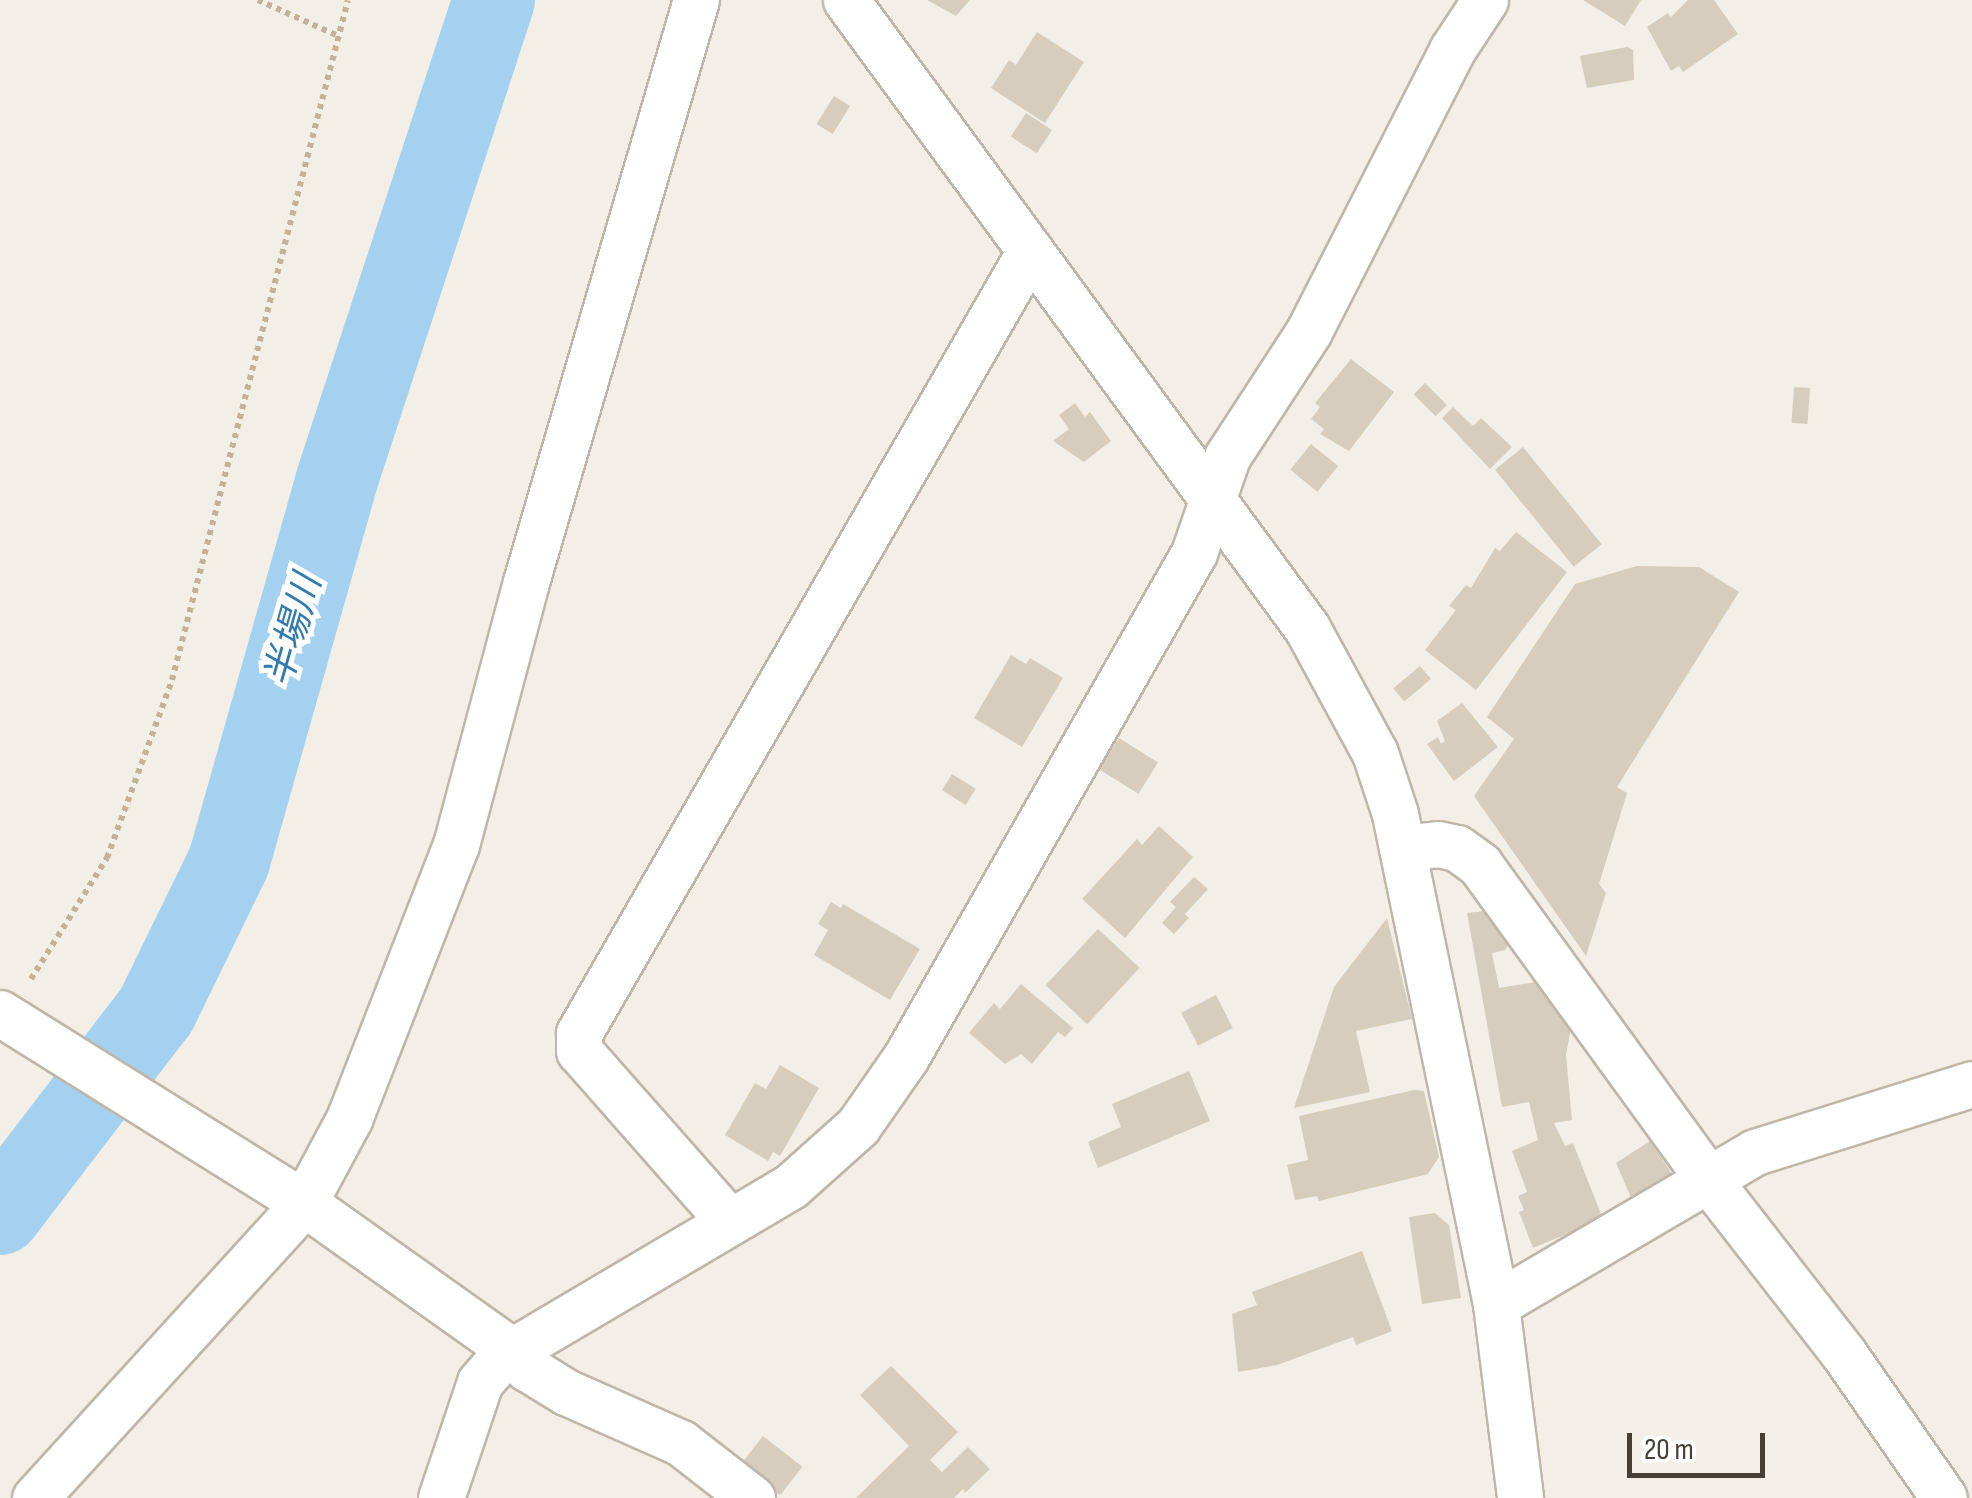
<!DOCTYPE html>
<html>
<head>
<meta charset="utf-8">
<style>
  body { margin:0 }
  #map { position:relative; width:1972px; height:1498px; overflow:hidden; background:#f3efe6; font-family:"Sofia Sans Condensed","Noto Sans JP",sans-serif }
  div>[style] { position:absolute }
  .river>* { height:82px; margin:-41px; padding:0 41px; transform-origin:41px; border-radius:41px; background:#a3d1ef }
  .building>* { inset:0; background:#d7cdbf; transform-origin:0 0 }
  .path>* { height:6px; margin-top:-3px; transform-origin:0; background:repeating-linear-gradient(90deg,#c0b29b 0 5px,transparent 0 10px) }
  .roads { filter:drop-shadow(2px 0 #beb7a9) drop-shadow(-2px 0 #beb7a9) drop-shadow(0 2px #beb7a9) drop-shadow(0 -2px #beb7a9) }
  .minor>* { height:45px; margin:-22.5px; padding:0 22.5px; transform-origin:22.5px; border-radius:22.5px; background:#fff }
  span { translate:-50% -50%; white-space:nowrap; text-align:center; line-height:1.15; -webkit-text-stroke:10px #fff; paint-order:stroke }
  .water-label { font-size:38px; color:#317baf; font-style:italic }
  .scale { position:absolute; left:1627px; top:1433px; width:138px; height:45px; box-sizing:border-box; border:5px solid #463f36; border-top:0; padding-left:12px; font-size:30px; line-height:35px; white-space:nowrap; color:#463f36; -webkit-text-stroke:8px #fff; paint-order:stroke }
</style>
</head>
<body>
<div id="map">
  <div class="river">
    <div style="left:0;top:1214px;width:256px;rotate:-52.5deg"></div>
    <div style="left:156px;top:1011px;width:167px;rotate:-64deg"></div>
    <div style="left:229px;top:861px;width:397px;rotate:-74.2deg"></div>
    <div style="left:337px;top:479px;width:504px;rotate:-71.85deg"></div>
  </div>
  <div class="building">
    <div style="clip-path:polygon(927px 0,970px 0,956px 16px)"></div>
    <div style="clip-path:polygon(1583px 0,1641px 0,1625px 26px)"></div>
    <div style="clip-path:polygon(1688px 0,1714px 0,1738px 34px,1683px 72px,1679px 66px,1671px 71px,1647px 27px,1668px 13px,1671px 17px)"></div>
    <div style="clip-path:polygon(1037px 32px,1084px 62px,1045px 123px,991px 88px,1009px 60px,1016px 65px)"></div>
    <div style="clip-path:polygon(1627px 47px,1633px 50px,1634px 80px,1587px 88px,1580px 56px)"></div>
    <div style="left:834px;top:96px;width:19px;height:33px;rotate:32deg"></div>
    <div style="left:1026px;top:113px;width:31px;height:28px;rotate:33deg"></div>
    <div style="clip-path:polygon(1351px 359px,1394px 392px,1349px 451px,1320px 434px,1324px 429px,1311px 419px,1320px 407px,1315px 403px)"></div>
    <div style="left:1425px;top:383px;width:31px;height:16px;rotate:45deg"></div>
    <div style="left:1794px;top:387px;width:16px;height:36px;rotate:4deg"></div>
    <div style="clip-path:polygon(1075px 403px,1085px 417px,1090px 412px,1111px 441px,1084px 462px,1053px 441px,1069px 429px,1059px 415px)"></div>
    <div style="clip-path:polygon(1453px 407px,1473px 426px,1481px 418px,1512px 447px,1490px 469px,1442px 418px)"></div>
    <div style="left:1311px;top:444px;width:35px;height:33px;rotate:39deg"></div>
    <div style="left:1523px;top:447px;width:125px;height:36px;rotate:51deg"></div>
    <div style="clip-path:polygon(1516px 532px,1567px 572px,1476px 690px,1425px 650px,1456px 610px,1449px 606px,1466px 585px,1471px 588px,1495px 548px,1500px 551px)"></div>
    <div style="clip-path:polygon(1637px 566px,1699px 567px,1739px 592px,1617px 787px,1627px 793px,1599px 884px,1606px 893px,1586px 956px,1474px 796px,1514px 739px,1487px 717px,1575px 584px)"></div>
    <div style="clip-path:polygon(1011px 655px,1026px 664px,1030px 658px,1063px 678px,1022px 747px,974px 718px)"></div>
    <div style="left:1420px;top:666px;width:17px;height:35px;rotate:50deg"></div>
    <div style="clip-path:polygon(1462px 703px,1498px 747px,1454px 781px,1427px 744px,1438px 737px,1441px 744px,1445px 741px,1437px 721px)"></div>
    <div style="left:1119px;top:738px;width:46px;height:37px;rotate:32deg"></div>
    <div style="left:952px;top:774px;width:28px;height:19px;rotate:32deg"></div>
    <div style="clip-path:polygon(1159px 826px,1193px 857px,1125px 938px,1082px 899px,1137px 839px,1142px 845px)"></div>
    <div style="clip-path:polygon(1194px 877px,1208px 889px,1185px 914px,1189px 918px,1174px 934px,1162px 923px,1176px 907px,1170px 902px)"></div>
    <div style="clip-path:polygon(831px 902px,841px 908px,843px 904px,920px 949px,890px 1000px,814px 955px,828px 930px,818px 924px)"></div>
    <div style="clip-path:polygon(1483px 911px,1509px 944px,1505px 950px,1492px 953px,1499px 988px,1536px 982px,1571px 1028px,1566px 1055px,1572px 1120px,1554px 1123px,1565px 1146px,1573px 1143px,1603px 1219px,1533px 1248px,1519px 1212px,1524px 1210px,1518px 1196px,1527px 1192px,1512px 1151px,1538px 1140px,1529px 1102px,1502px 1107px,1467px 913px)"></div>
    <div style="clip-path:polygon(1387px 918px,1412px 1019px,1356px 1031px,1370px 1092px,1294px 1108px,1334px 987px)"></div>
    <div style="left:1098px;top:929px;width:57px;height:77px;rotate:43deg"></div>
    <div style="clip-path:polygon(1021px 984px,1073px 1028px,1065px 1037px,1058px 1032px,1032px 1064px,1021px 1054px,1005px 1064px,969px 1033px,994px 1003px,1000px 1009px)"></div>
    <div style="left:1216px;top:995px;width:37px;height:39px;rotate:63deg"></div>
    <div style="clip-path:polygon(780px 1065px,819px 1088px,780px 1156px,773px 1152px,768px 1161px,725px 1135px,755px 1083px,766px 1089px)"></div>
    <div style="clip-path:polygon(1189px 1071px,1210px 1121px,1098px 1168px,1088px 1142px,1121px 1127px,1112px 1104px)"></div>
    <div style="clip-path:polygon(1414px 1090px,1424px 1091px,1439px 1157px,1428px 1174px,1319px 1201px,1317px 1196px,1295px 1200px,1287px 1165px,1308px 1160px,1299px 1116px)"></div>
    <div style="clip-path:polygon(1650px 1141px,1672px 1174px,1632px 1200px,1616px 1163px)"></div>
    <div style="clip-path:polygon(1435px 1213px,1449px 1225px,1461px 1298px,1422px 1304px,1409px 1217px)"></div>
    <div style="clip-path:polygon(1362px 1251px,1392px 1331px,1356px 1345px,1353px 1337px,1277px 1365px,1238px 1372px,1232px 1314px,1257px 1305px,1252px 1292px)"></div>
    <div style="clip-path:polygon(891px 1366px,958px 1432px,930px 1460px,942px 1472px,968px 1447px,990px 1469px,965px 1493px,963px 1489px,954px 1498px,856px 1498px,909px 1446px,860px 1395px)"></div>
    <div style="left:763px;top:1436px;width:50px;height:36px;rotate:38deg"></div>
  </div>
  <div class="path">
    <div style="left:258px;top:0;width:88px;rotate:24.2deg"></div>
    <div style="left:31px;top:979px;width:143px;rotate:-57.9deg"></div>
    <div style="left:107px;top:858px;width:189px;rotate:-69.9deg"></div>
    <div style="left:172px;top:680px;width:702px;rotate:-75.49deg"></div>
  </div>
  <div class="roads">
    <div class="minor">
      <div style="left:846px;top:0;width:779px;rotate:53.72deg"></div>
      <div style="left:1307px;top:628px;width:142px;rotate:61.5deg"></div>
      <div style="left:1375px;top:753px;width:64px;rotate:71.8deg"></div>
      <div style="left:1395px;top:814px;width:500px;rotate:78.35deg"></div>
      <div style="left:1496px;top:1304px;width:195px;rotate:82.9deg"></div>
      <div style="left:1402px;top:848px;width:36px;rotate:-6deg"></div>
      <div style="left:1438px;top:844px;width:19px;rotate:12deg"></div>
      <div style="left:1457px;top:848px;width:29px;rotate:36deg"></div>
      <div style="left:1480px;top:865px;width:387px;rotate:54deg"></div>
      <div style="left:1707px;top:1178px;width:223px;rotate:52.1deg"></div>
      <div style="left:1844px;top:1354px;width:175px;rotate:55.2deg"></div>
      <div style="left:0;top:1013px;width:358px;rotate:32deg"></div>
      <div style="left:304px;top:1203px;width:255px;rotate:35.4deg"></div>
      <div style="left:512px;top:1351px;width:23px;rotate:49deg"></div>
      <div style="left:527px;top:1368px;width:46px;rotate:31.6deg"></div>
      <div style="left:566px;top:1392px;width:126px;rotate:23.9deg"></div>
      <div style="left:681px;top:1443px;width:90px;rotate:37.8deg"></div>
      <div style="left:730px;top:1222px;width:228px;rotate:-131.4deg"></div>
      <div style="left:579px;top:1051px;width:18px;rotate:-90deg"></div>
      <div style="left:579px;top:1033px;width:903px;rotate:-60.03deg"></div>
      <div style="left:1496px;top:1304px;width:300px;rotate:-30.4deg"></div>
      <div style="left:1755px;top:1152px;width:227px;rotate:-17.4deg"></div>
      <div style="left:35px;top:1498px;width:399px;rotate:-47.6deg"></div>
      <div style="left:304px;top:1203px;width:95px;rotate:-61.8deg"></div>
      <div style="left:349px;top:1119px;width:294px;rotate:-68.7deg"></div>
      <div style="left:456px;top:845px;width:272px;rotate:-75.1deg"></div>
      <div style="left:526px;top:582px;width:606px;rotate:-73.72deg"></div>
      <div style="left:441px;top:1498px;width:122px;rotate:-71.4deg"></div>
      <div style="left:480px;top:1382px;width:20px;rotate:-49deg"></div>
      <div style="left:493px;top:1367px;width:25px;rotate:-40deg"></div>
      <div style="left:512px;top:1351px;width:324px;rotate:-30.6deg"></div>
      <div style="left:791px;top:1186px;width:90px;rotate:-41.8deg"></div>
      <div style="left:858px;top:1126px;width:84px;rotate:-55.2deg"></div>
      <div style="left:906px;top:1057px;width:580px;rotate:-60.26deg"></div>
      <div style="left:1194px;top:553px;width:102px;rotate:-71deg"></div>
      <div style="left:1227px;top:457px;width:150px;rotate:-56.9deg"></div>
      <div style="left:1309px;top:331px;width:315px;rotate:-63deg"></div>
      <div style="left:1452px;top:50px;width:60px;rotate:-56.6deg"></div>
    </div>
  </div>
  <div class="water-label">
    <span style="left:294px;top:631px;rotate:-74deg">半場川</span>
  </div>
  <div class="scale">20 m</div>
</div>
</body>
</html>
